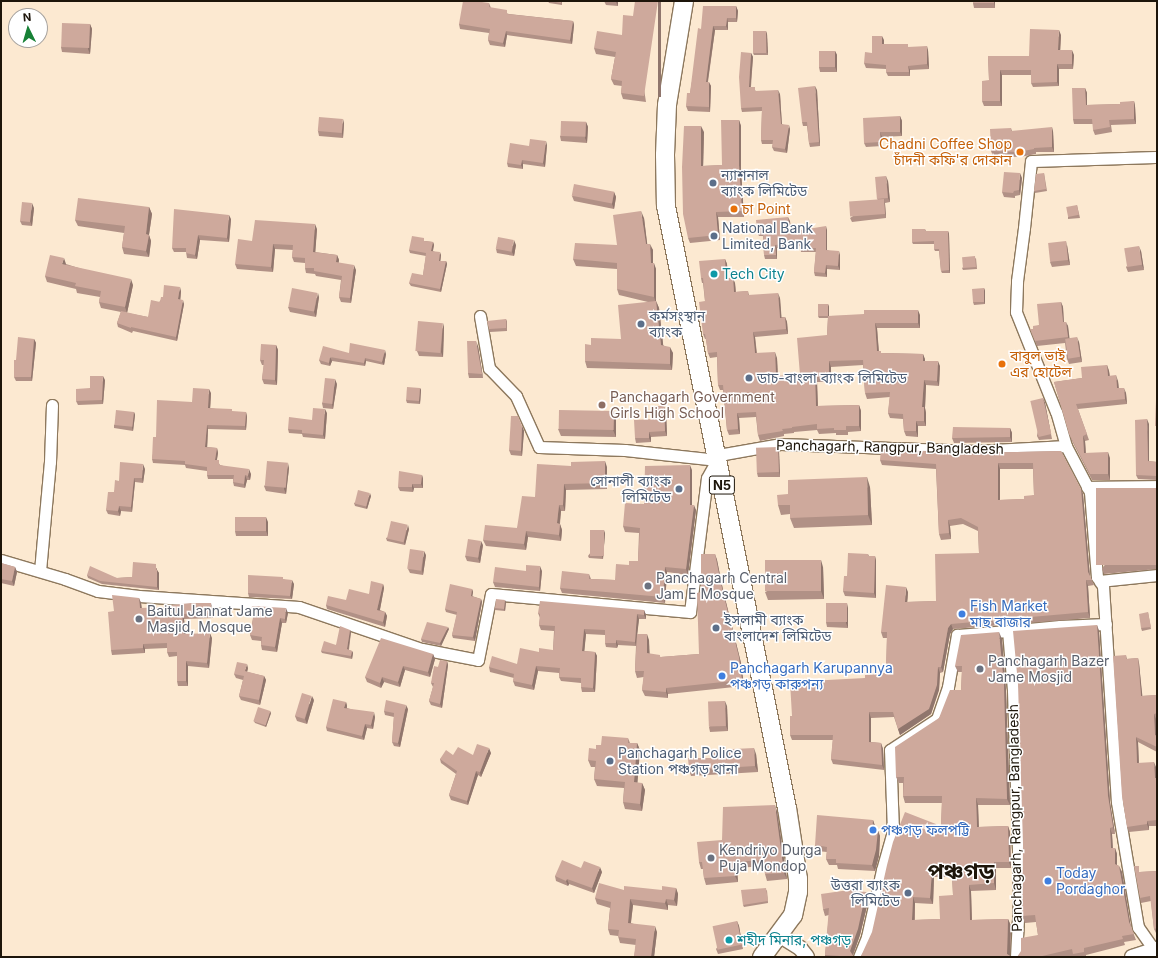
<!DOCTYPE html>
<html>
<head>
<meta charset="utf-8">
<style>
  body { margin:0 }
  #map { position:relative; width:1158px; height:958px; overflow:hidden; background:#fce9d1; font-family:Inter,"Noto Sans Bengali",sans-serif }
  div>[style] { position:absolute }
  .roads { filter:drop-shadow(1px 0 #8d785d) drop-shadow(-1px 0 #8d785d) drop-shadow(0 1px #8d785d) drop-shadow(0 -1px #8d785d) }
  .minor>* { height:11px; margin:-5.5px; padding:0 5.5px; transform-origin:5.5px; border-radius:5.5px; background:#fff }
  .tertiary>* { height:14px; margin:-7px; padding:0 7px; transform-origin:7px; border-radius:7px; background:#fff }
  .trunk>* { height:18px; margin:-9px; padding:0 9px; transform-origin:9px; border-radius:9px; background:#fff }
  .wall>* { inset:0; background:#b19186 }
  .shaded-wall>* { inset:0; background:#90766d; transform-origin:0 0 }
  .building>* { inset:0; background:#cea99c; transform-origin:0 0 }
  .dots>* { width:11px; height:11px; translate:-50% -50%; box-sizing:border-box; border:2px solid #fff; border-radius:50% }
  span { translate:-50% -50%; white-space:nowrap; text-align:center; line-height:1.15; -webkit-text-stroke:3px #fff; paint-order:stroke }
  .shield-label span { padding:1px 3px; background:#fff; border:1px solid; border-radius:3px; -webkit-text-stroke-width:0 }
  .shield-label { font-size:13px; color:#1d150a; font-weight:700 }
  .food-label { font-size:14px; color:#c56008 }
  .right { translate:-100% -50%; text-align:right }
  .left { translate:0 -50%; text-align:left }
  .service-label { font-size:14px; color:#4e5e75 }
  .culture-label { font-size:14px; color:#0d838f }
  .education-label { font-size:14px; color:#785e54 }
  .street-label { font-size:14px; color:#1d150a }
  .worship-label { font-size:14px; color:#5b616d }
  .shop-label { font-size:14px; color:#366cbe }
  .town-label { font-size:22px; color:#1d150a; font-weight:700 }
  .frame { position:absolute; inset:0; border:2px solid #1d150a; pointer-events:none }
  .north { position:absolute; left:8px; top:8px; width:40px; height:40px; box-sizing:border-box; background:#fff; border:1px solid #a5a19d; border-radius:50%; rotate:355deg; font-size:11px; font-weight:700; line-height:16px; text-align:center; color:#1d150a }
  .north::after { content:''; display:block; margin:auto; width:14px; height:18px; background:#178136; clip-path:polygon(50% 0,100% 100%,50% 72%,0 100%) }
</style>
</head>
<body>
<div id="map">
  <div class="roads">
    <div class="minor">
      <div style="left:480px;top:316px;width:53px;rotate:80.2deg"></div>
      <div style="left:489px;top:368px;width:39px;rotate:46deg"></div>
      <div style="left:516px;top:396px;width:56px;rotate:65.7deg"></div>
      <div style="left:539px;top:447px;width:86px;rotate:2deg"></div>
      <div style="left:625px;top:450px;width:93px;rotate:6.2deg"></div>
      <div style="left:1066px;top:446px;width:35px;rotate:-106deg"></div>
      <div style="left:1056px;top:412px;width:108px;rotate:-111.8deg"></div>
      <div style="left:1016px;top:312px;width:31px;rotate:-88deg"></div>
      <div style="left:1017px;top:281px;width:53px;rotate:-82.5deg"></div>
      <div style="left:1024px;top:228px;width:67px;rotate:-84deg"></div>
      <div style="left:1031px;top:161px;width:126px;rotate:-1.8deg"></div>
      <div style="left:1087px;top:487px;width:70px;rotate:-0.8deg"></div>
      <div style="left:1px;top:560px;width:67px;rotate:16.5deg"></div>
      <div style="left:65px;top:579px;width:35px;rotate:20deg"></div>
      <div style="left:98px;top:591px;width:41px;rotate:7deg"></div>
      <div style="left:139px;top:596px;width:160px;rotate:3.9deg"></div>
      <div style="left:299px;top:607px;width:130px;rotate:18.9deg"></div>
      <div style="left:422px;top:649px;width:57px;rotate:11.1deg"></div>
      <div style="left:478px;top:660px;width:67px;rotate:-78.9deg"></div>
      <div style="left:491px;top:594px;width:200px;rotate:5.2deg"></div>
      <div style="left:690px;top:612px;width:135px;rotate:-82.8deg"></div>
      <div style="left:707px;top:478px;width:21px;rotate:-61deg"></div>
      <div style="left:717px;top:460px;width:9px;rotate:-41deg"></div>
      <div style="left:724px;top:454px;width:58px;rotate:-10deg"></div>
      <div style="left:781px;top:444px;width:194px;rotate:2.1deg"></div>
      <div style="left:975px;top:451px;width:91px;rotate:-3.1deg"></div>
      <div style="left:1066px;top:446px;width:52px;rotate:62.4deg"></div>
      <div style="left:1090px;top:492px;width:85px;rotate:85.3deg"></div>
      <div style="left:1097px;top:577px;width:11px;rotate:56deg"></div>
      <div style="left:1103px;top:586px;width:216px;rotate:86.3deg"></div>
      <div style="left:1117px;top:802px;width:127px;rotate:80.5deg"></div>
      <div style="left:1138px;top:927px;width:28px;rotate:55deg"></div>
      <div style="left:1154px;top:950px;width:7px;rotate:74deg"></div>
      <div style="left:40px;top:571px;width:109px;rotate:-84.8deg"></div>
      <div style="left:50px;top:462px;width:57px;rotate:-88deg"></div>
      <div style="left:1100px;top:581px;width:57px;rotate:-6deg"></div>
      <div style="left:859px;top:957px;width:22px;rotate:-68deg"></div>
      <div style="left:867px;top:937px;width:69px;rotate:-77.4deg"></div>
      <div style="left:882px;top:870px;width:41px;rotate:-74.2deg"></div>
      <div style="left:893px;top:831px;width:81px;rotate:-92.1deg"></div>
      <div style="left:890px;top:750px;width:56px;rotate:-33.4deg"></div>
      <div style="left:937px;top:719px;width:34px;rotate:-71deg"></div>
      <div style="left:948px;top:687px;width:53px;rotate:-80.2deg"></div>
      <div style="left:957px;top:635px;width:51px;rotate:-4.5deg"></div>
      <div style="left:1016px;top:957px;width:58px;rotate:-87deg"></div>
      <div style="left:1019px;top:899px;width:49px;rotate:-91.2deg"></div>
      <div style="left:1018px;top:850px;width:160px;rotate:-91.8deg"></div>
      <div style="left:1013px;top:690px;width:59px;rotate:-94.8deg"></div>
      <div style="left:1008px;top:631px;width:52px;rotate:-5.5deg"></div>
      <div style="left:1060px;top:626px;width:46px;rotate:-2.5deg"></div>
    </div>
    <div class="tertiary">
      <div style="left:779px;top:935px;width:25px;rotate:32deg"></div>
      <div style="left:800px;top:948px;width:11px;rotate:52deg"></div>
      <div style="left:1132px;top:957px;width:26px;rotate:-18deg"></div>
    </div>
    <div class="trunk">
      <div style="left:684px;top:1px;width:105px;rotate:99.3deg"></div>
      <div style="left:667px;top:105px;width:50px;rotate:92.3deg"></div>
      <div style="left:665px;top:155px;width:51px;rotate:88.9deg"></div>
      <div style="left:666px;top:206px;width:614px;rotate:78.64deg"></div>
      <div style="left:787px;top:808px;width:72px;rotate:81.2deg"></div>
      <div style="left:798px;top:879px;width:13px;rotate:90deg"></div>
      <div style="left:798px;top:892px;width:24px;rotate:102deg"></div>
      <div style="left:793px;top:915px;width:52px;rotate:126.4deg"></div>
    </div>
  </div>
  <div class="wall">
    <div style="clip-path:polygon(548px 1px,562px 1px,562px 5px,549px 3px)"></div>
    <div style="clip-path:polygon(604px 1px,618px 1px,618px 6px,606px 5px)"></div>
    <div style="clip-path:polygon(973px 1px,995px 1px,995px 8px,974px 8px,973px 3px)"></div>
    <div style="clip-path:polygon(489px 3px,491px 8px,509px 14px,573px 21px,574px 25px,572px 44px,507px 35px,505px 47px,490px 45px,488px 40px,489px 33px,460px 29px,459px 24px)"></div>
    <div style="clip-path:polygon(736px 6px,738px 11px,737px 22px,728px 22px,728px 30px,715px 30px,708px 82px,711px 86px,710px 112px,688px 111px,686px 106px,690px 93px,701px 29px)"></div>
    <div style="clip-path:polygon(633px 16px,646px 102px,623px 99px,621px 93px,622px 86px,614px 85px,611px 79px,615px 57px,596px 54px,594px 48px,622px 35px)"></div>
    <div style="clip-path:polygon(90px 24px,92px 29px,90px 54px,62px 52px,61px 47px)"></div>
    <div style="clip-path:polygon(766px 31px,767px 34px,768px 55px,754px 55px,753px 53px)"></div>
    <div style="clip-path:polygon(1061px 35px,1060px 50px,1074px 55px,1073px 69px,1059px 69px,1059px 86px,1033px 87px,1031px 83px,1031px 75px,1002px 75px,1002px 106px,984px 106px,982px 101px,989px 80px,988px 56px,1029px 56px)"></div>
    <div style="clip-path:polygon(884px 40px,884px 44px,909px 47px,928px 50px,929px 69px,910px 70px,910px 76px,888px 76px,886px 72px,886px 69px,866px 68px,864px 63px,872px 53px)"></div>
    <div style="clip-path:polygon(835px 51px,837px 55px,837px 72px,820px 72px,819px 67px)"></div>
    <div style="clip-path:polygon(751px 53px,753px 57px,751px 87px,756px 91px,780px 94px,782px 124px,790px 129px,787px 153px,774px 151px,772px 147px,773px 144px,762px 144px,761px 140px,762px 111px,742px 112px,741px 108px)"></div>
    <div style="clip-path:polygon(1085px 88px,1087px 93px,1087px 105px,1120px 104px,1134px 101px,1135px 106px,1136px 124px,1111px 125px,1112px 132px,1095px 135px,1093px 130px,1093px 124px,1074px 124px,1073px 119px)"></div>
    <div style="clip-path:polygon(817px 90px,820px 146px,810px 147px,809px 143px,807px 126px,803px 126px,802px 122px)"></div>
    <div style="clip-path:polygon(900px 116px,902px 121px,902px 136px,882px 137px,882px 146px,866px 147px,864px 143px)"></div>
    <div style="clip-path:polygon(739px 120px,741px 126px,741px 170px,744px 217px,718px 217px,720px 240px,690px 243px,688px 238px,704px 132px,703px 166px,722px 165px)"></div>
    <div style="clip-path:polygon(586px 122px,588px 127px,587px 143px,561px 141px,560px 136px)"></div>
    <div style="clip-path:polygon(344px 123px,343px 138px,319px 136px,318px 131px)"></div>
    <div style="clip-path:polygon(1011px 128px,1012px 131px,1053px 131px,1054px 152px,1036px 152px,1036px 154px,1020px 157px,993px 156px,991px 151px)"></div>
    <div style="clip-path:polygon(547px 145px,545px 167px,523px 164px,523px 169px,508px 167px,507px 163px,529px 146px)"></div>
    <div style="clip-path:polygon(1044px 173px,1047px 191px,1035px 193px,1034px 191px)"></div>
    <div style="clip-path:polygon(1022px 178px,1020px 195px,1015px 196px,1015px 198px,1004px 197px,1002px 192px)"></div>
    <div style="clip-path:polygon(888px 181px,890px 202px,885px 203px,886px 218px,852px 222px,850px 218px,878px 200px,877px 199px)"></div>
    <div style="clip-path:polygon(614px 192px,616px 197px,614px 209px,574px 201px,572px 196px)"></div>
    <div style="clip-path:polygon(1077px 205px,1080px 218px,1068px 219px,1068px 217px)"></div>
    <div style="clip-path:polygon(149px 207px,152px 214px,149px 235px,151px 241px,149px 257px,124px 254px,122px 247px,124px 233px,78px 226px,75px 220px)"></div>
    <div style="clip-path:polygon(34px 208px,32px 226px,22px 225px,20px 221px)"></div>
    <div style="clip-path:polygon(644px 218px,647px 244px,653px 250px,653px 263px,656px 269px,656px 301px,659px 308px,663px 345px,673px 353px,672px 370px,587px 368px,585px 361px,591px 345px,621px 339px,648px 302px,619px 295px,617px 289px,617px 269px,576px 266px,573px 259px,617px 245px)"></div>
    <div style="clip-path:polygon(231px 219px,229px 242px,200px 240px,197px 259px,187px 258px,186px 252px,174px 252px,172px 248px)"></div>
    <div style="clip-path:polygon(790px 221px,791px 231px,827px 230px,827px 250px,840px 255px,840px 270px,827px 269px,827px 277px,815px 276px,814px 272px,816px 252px,801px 252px,800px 246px,777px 248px,777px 259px,765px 259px,764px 255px,763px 236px,759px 236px,757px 232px)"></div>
    <div style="clip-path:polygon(317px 229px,315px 252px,337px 255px,339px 260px,338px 263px,356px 270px,351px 303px,341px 302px,339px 297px,341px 280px,316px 276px,315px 274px,306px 273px,305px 268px,305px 263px,294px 262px,292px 257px,293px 250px,275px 249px,273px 272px,237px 269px,235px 264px,252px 241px)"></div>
    <div style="clip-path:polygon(925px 229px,926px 231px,948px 231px,949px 234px,950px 273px,942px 273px,941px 271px,939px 251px,935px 251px,934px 249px,934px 244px,913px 244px,912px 242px)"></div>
    <div style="clip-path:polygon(425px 241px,433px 242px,434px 245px,433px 251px,441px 255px,440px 261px,446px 261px,447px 264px,441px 292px,411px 286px,409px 283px,423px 275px,426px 256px,410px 253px,409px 250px)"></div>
    <div style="clip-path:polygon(516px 245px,514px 256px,497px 253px,496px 249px)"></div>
    <div style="clip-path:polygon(1067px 245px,1070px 265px,1052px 267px,1050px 262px)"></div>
    <div style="clip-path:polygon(1141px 251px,1144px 270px,1128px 272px,1126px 267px)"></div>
    <div style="clip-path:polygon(976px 258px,977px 269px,963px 270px,962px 268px)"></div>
    <div style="clip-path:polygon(725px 259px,727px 264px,728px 278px,735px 283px,736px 292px,748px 291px,749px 295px,780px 298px,781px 317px,785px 317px,787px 322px,788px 334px,755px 337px,757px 353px,777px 358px,778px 376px,800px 375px,827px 335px,828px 318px,819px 318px,818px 316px,828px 304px,829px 307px,829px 316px,920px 315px,920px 328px,877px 328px,879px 351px,881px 353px,923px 354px,925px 361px,940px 366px,939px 386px,926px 385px,925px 408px,926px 413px,926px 426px,918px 426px,918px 437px,906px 436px,904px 431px,903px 419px,890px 418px,888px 413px,890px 397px,867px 399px,865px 393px,863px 365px,831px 367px,831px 382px,817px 382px,818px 406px,859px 405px,861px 411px,861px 431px,848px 432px,848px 435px,836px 435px,836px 433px,819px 434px,817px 430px,794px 432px,794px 433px,784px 434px,784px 436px,760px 441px,758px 435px,756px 417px,739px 418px,740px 434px,729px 435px,727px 430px,723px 390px,720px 390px,718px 385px,717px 357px,710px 358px,708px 353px,706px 339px,705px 339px,703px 334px,705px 301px,703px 283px,702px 283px,701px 278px)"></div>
    <div style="clip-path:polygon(66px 264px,133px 285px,127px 313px,148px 317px,163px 297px,181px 291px,180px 300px,184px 304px,177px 341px,133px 331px,132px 333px,118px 327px,117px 323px,121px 312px,101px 308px,99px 302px,100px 297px,77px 293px,76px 289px,47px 282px,45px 276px)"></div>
    <div style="clip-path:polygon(984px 288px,985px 291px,985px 304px,974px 305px,973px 302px)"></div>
    <div style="clip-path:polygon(319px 297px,316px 317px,290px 312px,288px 307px)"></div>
    <div style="clip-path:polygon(1061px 302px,1063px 307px,1064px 322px,1068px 326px,1069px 338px,1079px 342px,1082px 362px,1069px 364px,1067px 359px,1065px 343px,1037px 346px,1030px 329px,1033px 329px,1039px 325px)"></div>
    <div style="clip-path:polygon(506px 319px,507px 321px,507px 331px,490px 332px,489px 329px)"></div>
    <div style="clip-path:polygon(444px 327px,443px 357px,419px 356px,417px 351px)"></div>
    <div style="clip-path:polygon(34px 339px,36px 343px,32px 381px,16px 381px,14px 377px,16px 360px)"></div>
    <div style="clip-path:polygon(276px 345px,278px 350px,277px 385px,264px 384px,262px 379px,264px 365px,262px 365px,260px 360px)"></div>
    <div style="clip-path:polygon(478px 346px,483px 378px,469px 378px,468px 373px)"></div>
    <div style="clip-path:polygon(349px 353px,386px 354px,384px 365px,366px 361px,365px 366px,332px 361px,330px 366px,321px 364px,319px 360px)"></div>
    <div style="clip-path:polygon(1107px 365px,1109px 371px,1110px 376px,1118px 381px,1119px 388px,1126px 393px,1127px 404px,1078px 409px,1089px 440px,1085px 441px,1086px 453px,1110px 458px,1110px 480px,1092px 480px,1071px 439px,1054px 382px,1082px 378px)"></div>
    <div style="clip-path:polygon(105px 380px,103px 404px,78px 405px,76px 401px,90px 388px)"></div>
    <div style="clip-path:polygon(337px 384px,333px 409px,323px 408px,322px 403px)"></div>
    <div style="clip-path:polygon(420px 388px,421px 390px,420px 404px,407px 403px,406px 400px)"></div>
    <div style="clip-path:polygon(211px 393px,210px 408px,233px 412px,246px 412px,247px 417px,246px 430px,208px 429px,207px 447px,217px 448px,218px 453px,217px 460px,220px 465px,251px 474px,250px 480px,247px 480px,245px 488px,234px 486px,233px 482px,233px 479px,208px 479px,207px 475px,207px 471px,186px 468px,185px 465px,153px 463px,152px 459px,156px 437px,192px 402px)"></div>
    <div style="clip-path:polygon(1043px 398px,1045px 403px,1052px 439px,1039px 440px,1037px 436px)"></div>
    <div style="clip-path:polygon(666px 411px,667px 436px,651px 437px,651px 442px,636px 443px,635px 438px,653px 419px)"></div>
    <div style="clip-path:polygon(134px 412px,135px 415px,133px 431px,114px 428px,114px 425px)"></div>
    <div style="clip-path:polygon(327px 413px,325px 439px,303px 437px,302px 434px,289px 433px,288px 429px,312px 420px)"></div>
    <div style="clip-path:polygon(616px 418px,616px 437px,561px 436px,558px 429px)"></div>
    <div style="clip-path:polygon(1149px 424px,1149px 461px,1157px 462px,1157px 480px,1138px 479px,1136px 475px)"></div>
    <div style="clip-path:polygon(522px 426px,524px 431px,522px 456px,511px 455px,509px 450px)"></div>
    <div style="clip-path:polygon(1010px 428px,1012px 433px,1012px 442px,954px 443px,952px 438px)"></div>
    <div style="clip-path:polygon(778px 447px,779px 451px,780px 477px,758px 477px,757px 473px)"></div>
    <div style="clip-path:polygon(evenodd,1061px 451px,1083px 494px,1090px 576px,1094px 585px,1088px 586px,1090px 618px,953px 629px,950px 634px,943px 672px,940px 673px,939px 690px,931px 714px,900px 735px,894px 717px,871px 718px,871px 742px,881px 743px,883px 749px,884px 770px,833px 764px,831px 759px,833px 740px,792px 740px,790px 735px,792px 716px,865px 678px,886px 673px,887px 638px,883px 638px,881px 632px,908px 592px,907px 602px,936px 601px,979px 553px,978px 531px,963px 524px,950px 526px,951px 539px,941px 540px,939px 534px,936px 469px,882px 465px,880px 460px,973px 453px,1061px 451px,1000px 469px,1033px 469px,1034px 495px,1024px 499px,1000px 500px,1000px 469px)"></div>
    <div style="clip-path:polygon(571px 466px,607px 467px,607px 489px,566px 490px,565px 511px,561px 511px,560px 524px,562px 530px,561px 541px,528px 537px,526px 550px,486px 546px,483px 540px,517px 528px,535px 497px)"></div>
    <div style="clip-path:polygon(289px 468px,286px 494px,266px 491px,264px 486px)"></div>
    <div style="clip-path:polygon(145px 469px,143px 483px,135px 482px,132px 512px,121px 511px,120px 516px,108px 514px,106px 510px,119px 481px)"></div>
    <div style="clip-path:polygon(692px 470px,692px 505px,696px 510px,688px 575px,667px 572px,665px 603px,562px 593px,560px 588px,589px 574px,591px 579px,615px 580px,629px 565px,638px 561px,639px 533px,625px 532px,623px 526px,644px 504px)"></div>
    <div style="clip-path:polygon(422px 475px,423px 479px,423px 488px,414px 488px,413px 492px,400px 491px,398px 487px)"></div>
    <div style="clip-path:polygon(870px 487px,872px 525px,794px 528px,790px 518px,790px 514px,781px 515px,778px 505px)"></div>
    <div style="clip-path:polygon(1157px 488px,1157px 569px,1104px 574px,1102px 569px,1156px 489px)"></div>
    <div style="clip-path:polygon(371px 496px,367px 509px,355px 506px,354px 503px)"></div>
    <div style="clip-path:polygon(268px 522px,268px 536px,236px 536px,235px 531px)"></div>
    <div style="clip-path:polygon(409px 529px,405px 545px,387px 541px,386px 538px)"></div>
    <div style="clip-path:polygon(605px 533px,603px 559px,589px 558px,588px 556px)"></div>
    <div style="clip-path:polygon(483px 545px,480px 563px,467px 561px,465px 556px)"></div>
    <div style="clip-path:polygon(715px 554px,717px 560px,723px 590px,741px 663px,744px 686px,668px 694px,668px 698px,645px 696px,642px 690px,644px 677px,637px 678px,635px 671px,636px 646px,618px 645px,617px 648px,606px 647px,605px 643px,605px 635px,586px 634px,584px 651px,595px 652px,597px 656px,595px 692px,582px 692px,581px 687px,581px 683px,561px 681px,559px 677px,559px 673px,538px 671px,534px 690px,515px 686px,513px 681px,514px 678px,490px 672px,489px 667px,517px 664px,553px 650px,554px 631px,541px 630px,539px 625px,540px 618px,538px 613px,644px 610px,646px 615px,646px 619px,639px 619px,637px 634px,649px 640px,649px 654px,661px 657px,699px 654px,701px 592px)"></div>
    <div style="clip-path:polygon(868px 554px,869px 556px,875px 556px,876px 561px,876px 598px,845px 596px,843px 591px,847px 576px)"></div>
    <div style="clip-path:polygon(426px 555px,423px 575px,410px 573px,408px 569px)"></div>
    <div style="clip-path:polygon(1px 563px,15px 567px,17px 572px,14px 586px,1px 583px)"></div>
    <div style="clip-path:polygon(823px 567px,824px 599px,768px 600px,765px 592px)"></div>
    <div style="clip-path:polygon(157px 568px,157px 570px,159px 573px,159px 590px,102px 584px,88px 578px,87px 575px,117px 578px,132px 577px)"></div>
    <div style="clip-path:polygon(526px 571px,542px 571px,540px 591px,495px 587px,493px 582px)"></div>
    <div style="clip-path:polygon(283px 579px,294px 584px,292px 599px,249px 597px,248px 593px)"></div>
    <div style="clip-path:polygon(383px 584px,384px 588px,380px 610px,385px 612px,387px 616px,385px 627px,327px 609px,326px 605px,346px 600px,369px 594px)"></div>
    <div style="clip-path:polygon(472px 589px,473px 592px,472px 596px,481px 599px,482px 602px,475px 641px,453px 638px,452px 635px,457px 615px,446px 612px,445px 609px)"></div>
    <div style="clip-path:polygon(139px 598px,141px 603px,142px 608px,212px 608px,213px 618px,184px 619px,186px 634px,212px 638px,209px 668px,188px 666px,188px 686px,178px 686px,177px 681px,177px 656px,169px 657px,167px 652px,167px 648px,145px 649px,145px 653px,112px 655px,111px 650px,114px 611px)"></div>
    <div style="clip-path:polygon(506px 602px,505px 611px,495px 610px,494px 608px)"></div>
    <div style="clip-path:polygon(848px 608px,848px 628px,827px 627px,826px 622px)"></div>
    <div style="clip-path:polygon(1148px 612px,1151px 629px,1142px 631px,1141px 628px)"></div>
    <div style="clip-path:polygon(251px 613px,288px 613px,286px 623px,282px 623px,277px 652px,262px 650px,261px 645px,261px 641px,252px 640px,250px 635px,253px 618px)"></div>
    <div style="clip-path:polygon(1097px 625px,1099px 631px,1110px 802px,1115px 834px,1112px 834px,1113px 848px,1115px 848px,1117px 854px,1117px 865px,1119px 866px,1122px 872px,1131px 927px,1136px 940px,1124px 942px,1125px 945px,1086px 955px,1086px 957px,1074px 957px,1074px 956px,1068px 957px,1016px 957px,1017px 957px,1038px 935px,1036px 922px,1025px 923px,1022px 916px)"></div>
    <div style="clip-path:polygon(449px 629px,441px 646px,422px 642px,421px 639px)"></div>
    <div style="clip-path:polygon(350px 630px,351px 632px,349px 650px,352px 651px,353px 653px,352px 659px,322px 653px,321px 651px,336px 645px)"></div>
    <div style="clip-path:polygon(evenodd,1002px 639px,1006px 690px,1010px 805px,978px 805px,979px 827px,1008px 826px,1010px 832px,1011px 868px,996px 868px,996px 890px,971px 891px,972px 920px,1008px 919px,1011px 926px,1010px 955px,861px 956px,941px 826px,942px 803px,905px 803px,903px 796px,903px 783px,899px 783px,896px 777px,939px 718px,961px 690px,962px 672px,958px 672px,955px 666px,1002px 639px,934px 877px,952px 877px,953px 895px,940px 919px,915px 920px,915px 903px,933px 904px,934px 877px)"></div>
    <div style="clip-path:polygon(433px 654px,435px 659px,430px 677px,405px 670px,400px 687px,384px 682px,381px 688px,367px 682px,365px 677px)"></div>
    <div style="clip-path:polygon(1126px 655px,1127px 659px,1138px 658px,1139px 663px,1142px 696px,1157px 695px,1157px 719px,1156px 719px,1157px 752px,1138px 742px,1139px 763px,1156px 767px,1156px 778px,1157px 778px,1157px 826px,1149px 826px,1149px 830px,1129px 832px,1127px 827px)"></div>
    <div style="clip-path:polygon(447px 661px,448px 665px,442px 708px,431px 705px,429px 701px,433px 687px,431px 683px,438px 667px)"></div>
    <div style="clip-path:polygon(248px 668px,247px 672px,264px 676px,266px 680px,260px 705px,241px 700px,239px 696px,243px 680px,236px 678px,234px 674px)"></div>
    <div style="clip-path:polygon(314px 700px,307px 724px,297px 721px,295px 716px)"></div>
    <div style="clip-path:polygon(346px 702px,347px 706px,347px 708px,375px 717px,373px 729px,367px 728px,364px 740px,327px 731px,326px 727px)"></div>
    <div style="clip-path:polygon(727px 706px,728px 731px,710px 732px,709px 727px)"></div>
    <div style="clip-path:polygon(408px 709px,400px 747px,394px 746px,392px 742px,394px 717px,385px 715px,384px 711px)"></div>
    <div style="clip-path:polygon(271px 713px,266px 727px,255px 723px,254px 721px)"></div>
    <div style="clip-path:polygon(628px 738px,630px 743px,637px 743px,640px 750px,637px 783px,642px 783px,645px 790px,642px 811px,625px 809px,623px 802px,624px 788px,597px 786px,594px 779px,595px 767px,591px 767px,588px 760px,596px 749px,601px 745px)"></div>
    <div style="clip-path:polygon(491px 753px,481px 777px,478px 775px,468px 805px,451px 800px,449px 795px,456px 774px,441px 763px,440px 759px,453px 755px,473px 755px)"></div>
    <div style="clip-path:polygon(756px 754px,758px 772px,691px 776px,689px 770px)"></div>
    <div style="clip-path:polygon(777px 811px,787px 879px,767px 881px,765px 874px,764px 866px,737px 868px,738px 882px,706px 885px,704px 878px,703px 869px,701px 869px,699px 862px,722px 840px)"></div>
    <div style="clip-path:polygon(873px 820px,875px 826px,875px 830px,880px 836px,879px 856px,875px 871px,838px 869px,837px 865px,829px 865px,826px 859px,827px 852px,817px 851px,815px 845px)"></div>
    <div style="clip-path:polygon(581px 868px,602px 872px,594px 893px,569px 884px,568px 886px,556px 881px,555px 876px)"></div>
    <div style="clip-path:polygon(1140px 870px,1140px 872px,1157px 871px,1157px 933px,1156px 933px,1154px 929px,1151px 901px,1141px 903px,1140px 898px)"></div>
    <div style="clip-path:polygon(676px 888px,678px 894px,677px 906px,668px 905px,668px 910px,633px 905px,631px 923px,657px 932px,654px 957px,634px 957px,636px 945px,620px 943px,618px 936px,610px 935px,608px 929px,610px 908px,597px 904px,595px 898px,662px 890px)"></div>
    <div style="clip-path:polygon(767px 890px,768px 903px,744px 907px,743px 905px)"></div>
    <div style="clip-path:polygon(866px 892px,869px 898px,860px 935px,853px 956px,854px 957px,825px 957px,825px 955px,829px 915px,825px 916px,823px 909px)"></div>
    <div style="clip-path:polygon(737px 921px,739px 926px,743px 949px,718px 954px,716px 949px)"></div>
  </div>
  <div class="shaded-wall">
    <div style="clip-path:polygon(616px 1px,618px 1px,618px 6px,616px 2px)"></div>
    <div style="left:658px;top:1px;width:3px;height:96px"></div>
    <div style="clip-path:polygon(994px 1px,995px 1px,995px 8px,994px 3px)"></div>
    <div style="clip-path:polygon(736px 6px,738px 11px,737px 22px,736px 18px)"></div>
    <div style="clip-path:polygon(727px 18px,728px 22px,728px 30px,726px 26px)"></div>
    <div style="clip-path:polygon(573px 21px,574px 25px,572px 44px,570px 40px)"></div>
    <div style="clip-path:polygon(90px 24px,92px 29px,90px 54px,88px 49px)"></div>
    <div style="clip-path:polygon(713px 26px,715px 30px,707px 86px,706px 82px)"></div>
    <div style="clip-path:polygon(1059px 30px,1061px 35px,1060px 55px,1058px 50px)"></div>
    <div style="clip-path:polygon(506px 31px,507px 35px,505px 47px,503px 43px)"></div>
    <div style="clip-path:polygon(766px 31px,767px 34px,768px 55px,767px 52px)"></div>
    <div style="clip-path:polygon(882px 36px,884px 40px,884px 49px,882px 44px)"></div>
    <div style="clip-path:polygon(927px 46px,928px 50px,929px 69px,927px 64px)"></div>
    <div style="clip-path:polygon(1072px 50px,1074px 55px,1073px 69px,1072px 64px)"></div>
    <div style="clip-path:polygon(835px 51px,837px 55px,837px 72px,835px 67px)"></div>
    <div style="clip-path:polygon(751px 53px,753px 57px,750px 92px,749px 87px)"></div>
    <div style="clip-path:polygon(1057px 64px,1059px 69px,1059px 86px,1057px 82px)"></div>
    <div style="clip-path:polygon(908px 66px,910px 70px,910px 76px,909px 72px)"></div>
    <div style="clip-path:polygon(1000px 70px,1002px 75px,1002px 106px,1000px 101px)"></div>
    <div style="clip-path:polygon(709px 82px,711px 86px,710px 112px,709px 107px)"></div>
    <div style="clip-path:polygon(815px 86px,817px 90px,820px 146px,819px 142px)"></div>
    <div style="clip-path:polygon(1085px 88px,1087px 93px,1087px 110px,1086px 105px)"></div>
    <div style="clip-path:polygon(778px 90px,780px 94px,782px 128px,781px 124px)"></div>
    <div style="clip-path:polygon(1134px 101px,1135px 106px,1136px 124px,1134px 119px)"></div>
    <div style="clip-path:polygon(900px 116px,902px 121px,902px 136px,900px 132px)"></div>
    <div style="clip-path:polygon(343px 119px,344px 123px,343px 138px,342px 133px)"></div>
    <div style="clip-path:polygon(739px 120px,741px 126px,741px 170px,744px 217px,742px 211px,739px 165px)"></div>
    <div style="clip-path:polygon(586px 122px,588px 127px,587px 143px,585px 138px)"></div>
    <div style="clip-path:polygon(789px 125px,790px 129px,787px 153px,785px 149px)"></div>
    <div style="clip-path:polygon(701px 126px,704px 132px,703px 172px,701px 166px)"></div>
    <div style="clip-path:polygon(1052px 127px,1053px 131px,1054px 152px,1052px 147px)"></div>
    <div style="clip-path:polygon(880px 132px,882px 137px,882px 146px,881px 142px)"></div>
    <div style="clip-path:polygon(546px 141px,547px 145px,545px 167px,543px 163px)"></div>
    <div style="clip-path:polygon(522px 160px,523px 164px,523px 169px,521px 165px)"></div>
    <div style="clip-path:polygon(1020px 173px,1022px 178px,1020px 195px,1019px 190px)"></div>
    <div style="clip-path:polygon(886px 176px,888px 181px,890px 202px,888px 198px)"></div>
    <div style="clip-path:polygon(614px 192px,616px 197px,614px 209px,612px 204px)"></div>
    <div style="clip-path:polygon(884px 199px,885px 204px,886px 218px,885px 214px)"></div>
    <div style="clip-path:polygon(32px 203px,34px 208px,32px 226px,30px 221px)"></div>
    <div style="clip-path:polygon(149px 207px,152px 214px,148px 241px,146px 234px)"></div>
    <div style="clip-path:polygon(641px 211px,644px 218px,648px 250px,646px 244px)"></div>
    <div style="clip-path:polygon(716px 212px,718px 217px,720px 240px,718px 235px)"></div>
    <div style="clip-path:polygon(229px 215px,231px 219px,229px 242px,227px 238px)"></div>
    <div style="clip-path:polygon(788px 217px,790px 221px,791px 236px,789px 232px)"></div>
    <div style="clip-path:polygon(315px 224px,317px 229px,315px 257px,313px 252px)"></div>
    <div style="clip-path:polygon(826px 226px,827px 230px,827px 254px,826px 250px)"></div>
    <div style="clip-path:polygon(948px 231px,949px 234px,950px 273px,949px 270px)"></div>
    <div style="clip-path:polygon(149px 235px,151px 241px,149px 257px,146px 251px)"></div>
    <div style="clip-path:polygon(198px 235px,200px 240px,197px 259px,195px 255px)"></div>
    <div style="clip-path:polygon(514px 240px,516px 245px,514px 256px,512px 252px)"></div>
    <div style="clip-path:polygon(1066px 241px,1067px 245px,1070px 265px,1068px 260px)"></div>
    <div style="clip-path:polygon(433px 242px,434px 245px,432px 254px,431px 251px)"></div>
    <div style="clip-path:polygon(273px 244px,275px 249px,273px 272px,271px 267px)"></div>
    <div style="clip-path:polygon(650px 244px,653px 250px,653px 269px,651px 263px)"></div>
    <div style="clip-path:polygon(775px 245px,777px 248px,777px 259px,776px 255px)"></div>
    <div style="clip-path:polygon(1139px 246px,1141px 251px,1144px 270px,1142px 265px)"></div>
    <div style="clip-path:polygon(839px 251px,840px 255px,840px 270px,838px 266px)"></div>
    <div style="clip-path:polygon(440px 252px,441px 255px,440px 265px,439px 261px)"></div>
    <div style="clip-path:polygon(337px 255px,339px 260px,338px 268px,336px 262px)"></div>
    <div style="clip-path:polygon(64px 258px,66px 264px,65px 270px,62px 264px)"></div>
    <div style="clip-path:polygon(725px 259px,727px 264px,728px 283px,726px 278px)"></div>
    <div style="clip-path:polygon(446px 261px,447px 264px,441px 292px,440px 289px)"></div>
    <div style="clip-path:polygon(654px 263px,656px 269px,656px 304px,654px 297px)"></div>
    <div style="clip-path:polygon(354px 265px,356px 270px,351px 303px,350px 298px)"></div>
    <div style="clip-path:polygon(826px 265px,827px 269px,827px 277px,825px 273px)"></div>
    <div style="clip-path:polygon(733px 278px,735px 283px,736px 297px,734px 292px)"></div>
    <div style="clip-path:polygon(131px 279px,133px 285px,127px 313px,125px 307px)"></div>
    <div style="clip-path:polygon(180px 287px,181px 291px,180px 304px,178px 299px)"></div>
    <div style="clip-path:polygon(984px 288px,985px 291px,985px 304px,984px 302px)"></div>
    <div style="clip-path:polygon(318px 293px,319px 297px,316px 317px,314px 312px)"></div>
    <div style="clip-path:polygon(778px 293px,780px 298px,782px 323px,780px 318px)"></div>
    <div style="clip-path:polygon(183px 300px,184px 304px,177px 341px,176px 337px)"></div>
    <div style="clip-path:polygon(656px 301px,659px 308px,664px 352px,661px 345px)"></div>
    <div style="clip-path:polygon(1061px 302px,1063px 307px,1064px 327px,1063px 322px)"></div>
    <div style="clip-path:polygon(828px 304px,829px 307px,829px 318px,828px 316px)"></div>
    <div style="clip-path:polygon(918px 310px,920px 315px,920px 328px,918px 323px)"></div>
    <div style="clip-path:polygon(785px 317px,787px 322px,788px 334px,786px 329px)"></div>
    <div style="clip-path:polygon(1066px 322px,1068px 326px,1070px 342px,1068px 337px)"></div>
    <div style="clip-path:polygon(443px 323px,444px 327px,443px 357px,441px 352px)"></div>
    <div style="clip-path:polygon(875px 323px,877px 328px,879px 356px,877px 351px)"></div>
    <div style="clip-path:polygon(753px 332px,755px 337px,757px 359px,755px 353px)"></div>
    <div style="clip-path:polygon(1077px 337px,1079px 342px,1082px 362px,1080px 357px)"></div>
    <div style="clip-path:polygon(34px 339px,36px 343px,32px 381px,31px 377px)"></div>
    <div style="clip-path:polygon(476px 341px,478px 346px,483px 378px,482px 374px)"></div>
    <div style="clip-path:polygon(276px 345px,278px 350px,277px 385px,275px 380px)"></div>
    <div style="clip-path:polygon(670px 347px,673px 353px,672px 370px,670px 364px)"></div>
    <div style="clip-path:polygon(385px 350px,386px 354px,384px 365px,382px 362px)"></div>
    <div style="clip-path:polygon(775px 352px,777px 358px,778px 381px,776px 376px)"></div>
    <div style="clip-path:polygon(923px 354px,925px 359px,925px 366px,923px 361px)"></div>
    <div style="clip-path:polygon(330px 357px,332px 361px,330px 366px,329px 363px)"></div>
    <div style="clip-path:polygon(365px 358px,366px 361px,365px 366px,364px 363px)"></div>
    <div style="clip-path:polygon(829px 361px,831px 367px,831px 382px,829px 377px)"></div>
    <div style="clip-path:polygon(938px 361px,940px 366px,939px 386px,937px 381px)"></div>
    <div style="clip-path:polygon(1107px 365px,1109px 371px,1110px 381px,1108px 376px)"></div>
    <div style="clip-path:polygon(1116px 375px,1118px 381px,1119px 394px,1117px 388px)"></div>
    <div style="clip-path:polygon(103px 376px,105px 380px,103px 404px,102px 400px)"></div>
    <div style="clip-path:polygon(815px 377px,817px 382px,818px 411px,816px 406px)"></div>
    <div style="clip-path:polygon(335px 379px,337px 384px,333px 409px,332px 404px)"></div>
    <div style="clip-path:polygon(924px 380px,926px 385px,925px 408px,926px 413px,926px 426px,924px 421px,922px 407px)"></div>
    <div style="clip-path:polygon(420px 388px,421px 390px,420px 404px,419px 401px)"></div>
    <div style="clip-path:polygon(1124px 388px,1126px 393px,1127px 404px,1125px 399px)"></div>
    <div style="clip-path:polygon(209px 389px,211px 393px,210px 412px,208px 408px)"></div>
    <div style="clip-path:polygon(1043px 398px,1045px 403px,1052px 439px,1051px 434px)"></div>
    <div style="clip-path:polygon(859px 405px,861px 411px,861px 431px,859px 426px)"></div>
    <div style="clip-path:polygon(664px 406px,666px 411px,667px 436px,665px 431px)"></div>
    <div style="clip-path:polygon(325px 409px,327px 413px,325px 439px,323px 435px)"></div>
    <div style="clip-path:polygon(614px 411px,616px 418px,616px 437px,613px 430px)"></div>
    <div style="clip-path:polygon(134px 412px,135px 415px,133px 431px,132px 428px)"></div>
    <div style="clip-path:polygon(246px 412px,247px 417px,246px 430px,245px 426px)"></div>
    <div style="clip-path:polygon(737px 413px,739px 418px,740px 434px,738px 429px)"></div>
    <div style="clip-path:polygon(1147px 419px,1149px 424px,1149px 466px,1148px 461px)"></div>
    <div style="clip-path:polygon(916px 421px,918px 426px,918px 437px,916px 431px)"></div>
    <div style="clip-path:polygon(207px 425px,208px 429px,207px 451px,205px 447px)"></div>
    <div style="clip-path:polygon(522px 426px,524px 431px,522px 456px,521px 451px)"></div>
    <div style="clip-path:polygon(1010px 428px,1012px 433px,1012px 442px,1010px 437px)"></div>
    <div style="clip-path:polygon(649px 432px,651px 437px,651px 442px,649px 438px)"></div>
    <div style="clip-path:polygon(1083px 436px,1085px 441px,1086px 458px,1084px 453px)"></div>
    <div style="clip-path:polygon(778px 447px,779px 451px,780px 477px,779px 472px)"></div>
    <div style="clip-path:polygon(217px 448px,218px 453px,216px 464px,215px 460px)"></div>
    <div style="clip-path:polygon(1108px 452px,1110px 458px,1110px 480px,1108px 474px)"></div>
    <div style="clip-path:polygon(605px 461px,607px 467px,607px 489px,605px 483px)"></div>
    <div style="clip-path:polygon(288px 463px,289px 468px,286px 494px,284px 489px)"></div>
    <div style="clip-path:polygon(998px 463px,1000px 469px,1000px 506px,998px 500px)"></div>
    <div style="clip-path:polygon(143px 464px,145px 469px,143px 483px,142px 478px)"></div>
    <div style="clip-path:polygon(690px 465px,692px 470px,692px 510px,690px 505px)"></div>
    <div style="clip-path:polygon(249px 469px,251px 474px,250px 480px,248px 476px)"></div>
    <div style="clip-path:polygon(245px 475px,247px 480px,245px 488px,244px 484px)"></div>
    <div style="clip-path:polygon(422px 475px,423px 479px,423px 488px,421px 484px)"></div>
    <div style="clip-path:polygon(867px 477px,870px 487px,872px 525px,868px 515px)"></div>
    <div style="clip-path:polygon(134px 478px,135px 482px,132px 512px,131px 507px)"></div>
    <div style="clip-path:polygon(412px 484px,414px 488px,413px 492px,412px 487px)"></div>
    <div style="clip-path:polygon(564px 484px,566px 490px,565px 511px,563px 505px)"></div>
    <div style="clip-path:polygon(1081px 489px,1083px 494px,1090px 578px,1088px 572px)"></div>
    <div style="clip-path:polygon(370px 493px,371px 496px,367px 509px,366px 507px)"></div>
    <div style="clip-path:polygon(559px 505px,561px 511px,559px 529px,557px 523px)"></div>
    <div style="clip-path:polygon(694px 505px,696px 510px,688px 575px,686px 569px)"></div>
    <div style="clip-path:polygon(119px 506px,121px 511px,120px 516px,118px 511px)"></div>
    <div style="clip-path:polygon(266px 517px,268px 522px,268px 536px,266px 531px)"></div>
    <div style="clip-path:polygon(948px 520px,950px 526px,951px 539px,949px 533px)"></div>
    <div style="clip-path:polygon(560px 524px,562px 530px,561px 541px,559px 535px)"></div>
    <div style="clip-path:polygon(408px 525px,409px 529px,405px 545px,404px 542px)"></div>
    <div style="clip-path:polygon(604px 530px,605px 533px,603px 559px,602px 556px)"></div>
    <div style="clip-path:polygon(526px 531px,528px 537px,526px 550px,524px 544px)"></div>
    <div style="clip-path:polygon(481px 541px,483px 545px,480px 563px,478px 558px)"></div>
    <div style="clip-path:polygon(424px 551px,426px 555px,423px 575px,422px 570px)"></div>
    <div style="clip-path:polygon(715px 554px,717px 560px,723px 590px,741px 663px,744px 686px,742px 680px,721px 584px)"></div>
    <div style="clip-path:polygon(875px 556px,876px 561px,876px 598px,874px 593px)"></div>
    <div style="clip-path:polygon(821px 560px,823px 567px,824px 599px,821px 591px)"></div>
    <div style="clip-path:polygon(540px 566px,542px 571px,540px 591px,539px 587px)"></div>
    <div style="clip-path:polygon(15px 567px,17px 572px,14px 586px,12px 581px)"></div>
    <div style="clip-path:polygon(665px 567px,667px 572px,665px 603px,663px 597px)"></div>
    <div style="clip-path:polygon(157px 570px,159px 573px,159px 590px,157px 587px)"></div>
    <div style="clip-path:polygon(292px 580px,294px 584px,292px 599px,290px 596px)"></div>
    <div style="clip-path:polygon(1086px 580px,1088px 586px,1090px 618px,1088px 612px)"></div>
    <div style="clip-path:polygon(383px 584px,384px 588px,379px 614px,377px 610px)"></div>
    <div style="clip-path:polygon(906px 587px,908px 592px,907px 607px,905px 602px)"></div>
    <div style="clip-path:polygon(472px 589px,473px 592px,472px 599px,471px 596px)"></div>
    <div style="clip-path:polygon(139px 598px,141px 603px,142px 613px,140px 608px)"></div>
    <div style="clip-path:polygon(481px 599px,482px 602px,475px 641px,473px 637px)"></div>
    <div style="clip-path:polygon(505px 600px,506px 602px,505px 611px,504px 609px)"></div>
    <div style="clip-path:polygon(211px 603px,212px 608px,213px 618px,211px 613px)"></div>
    <div style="clip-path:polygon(847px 603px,848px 608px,848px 628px,846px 623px)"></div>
    <div style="clip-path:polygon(286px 608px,288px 613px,286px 623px,285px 619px)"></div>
    <div style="clip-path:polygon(644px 610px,646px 615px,646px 619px,644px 615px)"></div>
    <div style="clip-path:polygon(385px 612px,387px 616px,385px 627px,383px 622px)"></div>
    <div style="clip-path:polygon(182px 614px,184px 619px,186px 638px,184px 634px)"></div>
    <div style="clip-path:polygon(637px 614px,639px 619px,636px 646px,635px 642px)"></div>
    <div style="clip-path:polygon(280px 618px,282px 623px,277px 652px,275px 647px)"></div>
    <div style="clip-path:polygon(951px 624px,953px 629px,950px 634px,943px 672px,941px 667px,948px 628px)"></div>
    <div style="clip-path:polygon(1097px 625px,1099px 631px,1110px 802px,1115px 834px,1113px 827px,1108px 796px)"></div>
    <div style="clip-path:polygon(448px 627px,449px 629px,441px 646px,440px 643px)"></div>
    <div style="clip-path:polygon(584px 629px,586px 634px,584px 655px,582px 651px)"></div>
    <div style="clip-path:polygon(350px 630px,351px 632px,348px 652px,347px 649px)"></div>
    <div style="clip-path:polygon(999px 632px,1002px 639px,1006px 690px,1010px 805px,1007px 799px)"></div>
    <div style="clip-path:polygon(210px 633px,212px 638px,209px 668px,207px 663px)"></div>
    <div style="clip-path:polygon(647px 634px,649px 640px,650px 660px,647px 653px)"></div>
    <div style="clip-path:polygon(616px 640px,618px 645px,617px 648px,616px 643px)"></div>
    <div style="clip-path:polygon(143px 644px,145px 649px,145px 653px,143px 648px)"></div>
    <div style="clip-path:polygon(352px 651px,353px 653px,352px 659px,351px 656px)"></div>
    <div style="clip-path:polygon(595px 652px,597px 656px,595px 692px,593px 688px)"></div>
    <div style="clip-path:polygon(433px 654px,435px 659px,430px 677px,428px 672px)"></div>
    <div style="clip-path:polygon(1138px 658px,1139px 663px,1143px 702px,1141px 696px)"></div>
    <div style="clip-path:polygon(186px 661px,188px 666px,188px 686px,186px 681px)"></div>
    <div style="clip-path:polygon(447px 661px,448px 665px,442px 708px,440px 704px)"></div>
    <div style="clip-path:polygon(247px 664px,248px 668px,246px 676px,245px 671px)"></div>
    <div style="clip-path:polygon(403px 666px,405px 670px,400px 687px,398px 682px)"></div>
    <div style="clip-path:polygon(536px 666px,538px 671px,534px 690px,532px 685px)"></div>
    <div style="clip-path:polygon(938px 667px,940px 673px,939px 690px,931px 714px,900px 735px,898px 729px)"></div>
    <div style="clip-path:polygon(264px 676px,266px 680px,260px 705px,259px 700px)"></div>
    <div style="clip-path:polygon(382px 677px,384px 682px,381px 688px,380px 683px)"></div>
    <div style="clip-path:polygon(666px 688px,668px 694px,668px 698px,666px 692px)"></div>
    <div style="clip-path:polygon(312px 696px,314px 700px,307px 724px,305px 719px)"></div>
    <div style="clip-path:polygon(725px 701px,727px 706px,728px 731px,726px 726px)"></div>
    <div style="clip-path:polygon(346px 702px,347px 706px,346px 712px,344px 708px)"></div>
    <div style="clip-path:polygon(406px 705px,408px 709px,400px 747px,398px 743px)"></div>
    <div style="clip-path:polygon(270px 711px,271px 713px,266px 727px,265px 725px)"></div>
    <div style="clip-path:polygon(374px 712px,375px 717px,373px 729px,371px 725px)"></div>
    <div style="clip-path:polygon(869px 712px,871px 718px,871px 748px,869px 742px)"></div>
    <div style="clip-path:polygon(1154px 714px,1156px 719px,1157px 740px,1155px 735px)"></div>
    <div style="clip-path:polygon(365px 724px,367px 728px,364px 740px,362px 736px)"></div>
    <div style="clip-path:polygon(1136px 737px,1138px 742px,1139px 768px,1137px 763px)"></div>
    <div style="clip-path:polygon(637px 743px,640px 750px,637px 789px,634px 782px)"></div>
    <div style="clip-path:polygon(881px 743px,883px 749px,884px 770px,882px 765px)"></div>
    <div style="clip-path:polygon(489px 748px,491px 753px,481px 777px,480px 772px)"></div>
    <div style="clip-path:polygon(754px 748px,756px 754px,758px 772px,755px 766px)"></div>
    <div style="clip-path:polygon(1154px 762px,1156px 767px,1157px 783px,1155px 778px)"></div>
    <div style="clip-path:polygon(476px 771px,478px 775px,468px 805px,467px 801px)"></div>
    <div style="clip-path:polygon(642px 783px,645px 790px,642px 811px,640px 804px)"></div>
    <div style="clip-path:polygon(976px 798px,978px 805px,979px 834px,977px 827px)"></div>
    <div style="clip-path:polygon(775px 805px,777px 811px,787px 879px,784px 873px)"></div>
    <div style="clip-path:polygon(873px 820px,875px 826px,875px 836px,872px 830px)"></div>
    <div style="clip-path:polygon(1147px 821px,1149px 826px,1149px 830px,1147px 824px)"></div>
    <div style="clip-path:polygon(1008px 826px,1010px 832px,1011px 868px,1009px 862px)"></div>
    <div style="clip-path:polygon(1110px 828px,1112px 834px,1113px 854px,1111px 848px)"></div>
    <div style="clip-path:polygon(878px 830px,880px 836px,879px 856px,875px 871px,872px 865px)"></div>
    <div style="clip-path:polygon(1115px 848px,1117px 854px,1117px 870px,1115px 864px)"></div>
    <div style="clip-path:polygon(734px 862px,737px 868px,738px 882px,735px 876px)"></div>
    <div style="clip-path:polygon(994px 862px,996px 868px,996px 890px,994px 883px)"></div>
    <div style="clip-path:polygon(1119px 866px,1122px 872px,1131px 928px,1129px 922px)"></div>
    <div style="clip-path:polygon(600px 867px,602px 872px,594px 893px,592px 888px)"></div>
    <div style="clip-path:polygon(932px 871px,934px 877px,933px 904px,930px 898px)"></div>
    <div style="clip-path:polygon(567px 879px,569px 884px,568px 886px,566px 881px)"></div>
    <div style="clip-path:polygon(969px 885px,971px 891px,972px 926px,970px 920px)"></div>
    <div style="clip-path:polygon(676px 888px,678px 894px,677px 906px,674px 900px)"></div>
    <div style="clip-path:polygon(866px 892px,869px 898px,860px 935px,852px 957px,850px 951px)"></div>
    <div style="clip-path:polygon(913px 897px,915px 903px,914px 926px,912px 920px)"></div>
    <div style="clip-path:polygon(630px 899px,633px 905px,630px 929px,628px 923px)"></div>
    <div style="clip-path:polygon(666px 899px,668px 905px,668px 910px,665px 903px)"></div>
    <div style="clip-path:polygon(1008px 919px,1011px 926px,1010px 957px,1007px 954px)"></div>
    <div style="clip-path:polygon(737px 921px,739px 926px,743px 949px,742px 944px)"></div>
    <div style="clip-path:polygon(655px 926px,657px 932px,654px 957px,651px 957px)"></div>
  </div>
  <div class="building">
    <div style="clip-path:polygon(463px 1px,475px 1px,489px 3px,489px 7px,507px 10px,507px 14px,573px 21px,570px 40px,506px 31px,503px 43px,488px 40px,490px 29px,459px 24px)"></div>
    <div style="clip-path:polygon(550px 1px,561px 1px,561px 3px)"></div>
    <div style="clip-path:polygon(635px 1px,658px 1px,644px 96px,621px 93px,622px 81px,611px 79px,616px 52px,594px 48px,597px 31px,622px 35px,623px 15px,633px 16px)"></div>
    <div style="left:973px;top:1px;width:21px;height:2px"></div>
    <div style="clip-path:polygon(703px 6px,736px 6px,736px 18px,727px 18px,726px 26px,713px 26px,706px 82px,709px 82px,709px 107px,686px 106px,687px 93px,690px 93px,698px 28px,701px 29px)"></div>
    <div style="left:62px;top:23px;width:28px;height:24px;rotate:2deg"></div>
    <div style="clip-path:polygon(1030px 29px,1059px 30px,1058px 50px,1072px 50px,1072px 64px,1057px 64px,1057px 82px,1031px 83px,1031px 70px,1000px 70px,1000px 101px,982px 101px,982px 81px,989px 80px,988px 56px,1029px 56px)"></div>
    <div style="left:753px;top:31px;width:13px;height:22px"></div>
    <div style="clip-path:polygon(872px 36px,882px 36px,882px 44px,908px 44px,908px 47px,927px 46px,927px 64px,908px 66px,909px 72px,886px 72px,886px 65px,864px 63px,865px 52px,872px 53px)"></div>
    <div style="left:819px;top:51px;width:16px;height:16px"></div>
    <div style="clip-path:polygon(741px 52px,751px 53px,749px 87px,755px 87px,755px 91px,778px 90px,781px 124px,789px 125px,785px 149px,772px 147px,773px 140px,761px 140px,762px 107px,741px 108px,739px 77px)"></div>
    <div style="clip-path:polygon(815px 86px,819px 142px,809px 143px,807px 122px,802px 122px,798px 88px)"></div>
    <div style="clip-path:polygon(1072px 88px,1085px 88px,1086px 105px,1120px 104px,1120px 102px,1134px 101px,1134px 119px,1109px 120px,1110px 127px,1093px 130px,1092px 119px,1073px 119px)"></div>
    <div style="clip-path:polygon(900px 116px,900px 132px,880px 132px,881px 142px,864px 143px,863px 118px)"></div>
    <div style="left:319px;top:117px;width:24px;height:14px;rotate:5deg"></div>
    <div style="clip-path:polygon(721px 120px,739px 120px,739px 165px,742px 211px,716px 212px,718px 235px,688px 238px,683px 214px,682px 167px,684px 126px,701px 126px,701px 166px,722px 165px)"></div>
    <div style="left:561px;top:121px;width:25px;height:15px;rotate:2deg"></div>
    <div style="clip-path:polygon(1052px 127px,1052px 147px,1034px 148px,1034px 149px,1018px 152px,991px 151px,990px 129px,1011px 128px,1011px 131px)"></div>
    <div style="clip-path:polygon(530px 139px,546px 141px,543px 163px,522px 160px,521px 165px,507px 163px,510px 143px,529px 146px)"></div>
    <div style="clip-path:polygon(1004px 172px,1020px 173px,1019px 190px,1014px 191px,1013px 193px,1002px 192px)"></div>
    <div style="clip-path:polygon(1044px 173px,1046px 189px,1034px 191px,1036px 174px)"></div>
    <div style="left:886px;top:176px;width:22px;height:11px;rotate:85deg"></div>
    <div style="left:574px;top:184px;width:41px;height:12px;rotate:11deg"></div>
    <div style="clip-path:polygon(78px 198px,149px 207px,146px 234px,149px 235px,146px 251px,122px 247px,125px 226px,75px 220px)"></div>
    <div style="left:884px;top:199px;width:15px;height:35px;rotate:86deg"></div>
    <div style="left:22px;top:202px;width:10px;height:19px;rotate:6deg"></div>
    <div style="left:1077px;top:205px;width:10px;height:11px;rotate:79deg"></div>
    <div style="clip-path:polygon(174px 209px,229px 215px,227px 238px,198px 235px,195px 255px,186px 253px,186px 248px,172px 248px)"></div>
    <div style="clip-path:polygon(641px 211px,646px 244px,650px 244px,651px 263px,654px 263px,654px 297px,617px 289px,617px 263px,573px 259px,575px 243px,617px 245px,613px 215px)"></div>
    <div style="clip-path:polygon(788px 217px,789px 232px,826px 226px,826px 250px,839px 251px,838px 266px,826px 265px,825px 273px,814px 272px,816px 248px,800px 248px,799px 242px,775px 245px,776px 255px,764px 255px,763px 231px,757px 232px,756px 220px)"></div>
    <div style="clip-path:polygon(255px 220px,315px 224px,313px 252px,337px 255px,336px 262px,354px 265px,350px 298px,339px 297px,342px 276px,314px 271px,314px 268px,305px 268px,305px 258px,292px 257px,293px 245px,273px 244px,271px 267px,235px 264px,238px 239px,252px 241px)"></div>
    <div style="clip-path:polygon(912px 229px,925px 229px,925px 231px,948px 231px,949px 270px,941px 271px,939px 249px,934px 249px,934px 241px,912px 242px)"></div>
    <div style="clip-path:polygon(412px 236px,424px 238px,424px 241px,433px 242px,431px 251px,440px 252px,439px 261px,446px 261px,440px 289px,409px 283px,412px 273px,423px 275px,426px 253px,409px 250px)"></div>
    <div style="left:498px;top:237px;width:16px;height:12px;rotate:11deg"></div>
    <div style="left:1066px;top:241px;width:19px;height:18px;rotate:84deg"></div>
    <div style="left:1139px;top:246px;width:19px;height:15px;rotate:81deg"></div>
    <div style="clip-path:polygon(50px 255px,64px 258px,62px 264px,131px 279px,125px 307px,99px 302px,101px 291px,75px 286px,76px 283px,45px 276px)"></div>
    <div style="left:975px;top:256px;width:11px;height:13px;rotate:85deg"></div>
    <div style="clip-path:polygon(725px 259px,726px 278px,733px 278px,734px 292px,748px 291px,748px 295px,778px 293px,780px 318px,785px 317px,786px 329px,753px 332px,755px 353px,775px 352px,776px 376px,800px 375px,797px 338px,827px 335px,828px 316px,864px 314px,864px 310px,918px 310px,918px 323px,875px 323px,877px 351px,881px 351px,881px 353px,923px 354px,923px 361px,938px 361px,937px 381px,924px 380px,922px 407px,924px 407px,924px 421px,916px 421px,916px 431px,904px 431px,903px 414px,888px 413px,890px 392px,865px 393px,863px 360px,829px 361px,829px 377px,815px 377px,816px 406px,859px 405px,859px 426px,846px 426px,846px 430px,834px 430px,834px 428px,817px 429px,817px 424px,792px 427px,792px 428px,782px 429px,783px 431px,758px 435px,756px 412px,737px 413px,738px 429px,727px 430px,723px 385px,718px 385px,717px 352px,708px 353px,705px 334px,703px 334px,699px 302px,705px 301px,703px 278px,701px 278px,699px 261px)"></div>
    <div style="clip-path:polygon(164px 285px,180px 287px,178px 299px,183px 300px,176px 337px,131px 327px,131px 328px,117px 323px,121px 311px,148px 317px,151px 300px,160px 302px,161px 297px,163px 297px)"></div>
    <div style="left:292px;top:288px;width:26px;height:19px;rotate:11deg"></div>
    <div style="clip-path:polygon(984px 288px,984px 302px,973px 302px,972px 289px)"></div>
    <div style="clip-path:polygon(656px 301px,661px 345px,670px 347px,670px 364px,585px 361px,585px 344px,591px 345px,591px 338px,621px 339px,618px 305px)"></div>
    <div style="clip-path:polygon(1061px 302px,1063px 322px,1066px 322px,1068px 337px,1035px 341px,1030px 329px,1033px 329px,1033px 326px,1039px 325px,1037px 304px)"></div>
    <div style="left:828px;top:304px;width:12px;height:10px;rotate:90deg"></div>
    <div style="clip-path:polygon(506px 319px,506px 328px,489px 329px,487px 321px)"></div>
    <div style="left:418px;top:321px;width:25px;height:30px;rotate:5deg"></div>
    <div style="clip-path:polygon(18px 337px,34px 339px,31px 377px,14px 377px,14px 360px,16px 360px)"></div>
    <div style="left:1077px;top:337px;width:20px;height:12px;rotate:81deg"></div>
    <div style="clip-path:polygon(467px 341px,476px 341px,482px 374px,468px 373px)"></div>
    <div style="clip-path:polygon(350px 343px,385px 350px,382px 362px,365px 358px,364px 363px,330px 357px,329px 363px,319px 360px,323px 346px,349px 353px)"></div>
    <div style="clip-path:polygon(261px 344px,276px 345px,275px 380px,262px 379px,264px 360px,260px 360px)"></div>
    <div style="clip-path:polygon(1107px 365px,1108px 376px,1116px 375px,1117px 388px,1124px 388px,1125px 399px,1076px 404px,1087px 434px,1083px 436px,1084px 453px,1108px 452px,1108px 474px,1090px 474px,1069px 434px,1054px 382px,1082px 378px,1081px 367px)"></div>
    <div style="clip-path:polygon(90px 376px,103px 376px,102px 400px,76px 401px,76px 389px,90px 388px)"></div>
    <div style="left:325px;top:378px;width:10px;height:25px;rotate:6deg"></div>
    <div style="left:407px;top:387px;width:13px;height:13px;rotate:4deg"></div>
    <div style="clip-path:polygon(193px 388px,209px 389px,208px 408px,232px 409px,232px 411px,246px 412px,245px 426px,207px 425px,205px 447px,217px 448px,215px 460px,219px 460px,219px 465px,249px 469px,248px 476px,245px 475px,244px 484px,233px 482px,234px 475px,207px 475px,207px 467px,185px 464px,185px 461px,152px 459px,153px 437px,156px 437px,157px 400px,192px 402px)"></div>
    <div style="left:1043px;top:398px;width:37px;height:13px;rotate:77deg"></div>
    <div style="clip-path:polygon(1156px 400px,1157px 400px,1157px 426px,1155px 426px)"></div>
    <div style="clip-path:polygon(652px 406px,664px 406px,665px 431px,649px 432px,649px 438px,635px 438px,634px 420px,653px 419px)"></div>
    <div style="clip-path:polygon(313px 408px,325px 409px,323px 435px,302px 433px,302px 430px,288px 429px,289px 417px,312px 420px)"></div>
    <div style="left:116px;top:410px;width:18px;height:15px;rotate:6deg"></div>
    <div style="left:559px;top:410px;width:55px;height:19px;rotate:1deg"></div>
    <div style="clip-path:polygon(511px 416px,518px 416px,522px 426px,521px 451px,509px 450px)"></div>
    <div style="clip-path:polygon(1147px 419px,1148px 461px,1157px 462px,1157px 476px,1136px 475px,1135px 420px)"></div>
    <div style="clip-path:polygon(953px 427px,1010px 428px,1010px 437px,952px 438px)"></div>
    <div style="left:778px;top:447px;width:25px;height:22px;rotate:88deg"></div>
    <div style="clip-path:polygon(evenodd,881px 449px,973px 453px,1061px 451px,1081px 489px,1088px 572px,1092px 580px,1086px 580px,1088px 612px,951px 624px,948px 628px,941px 667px,938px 667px,937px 685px,929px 709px,898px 729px,893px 712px,869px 712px,869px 742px,881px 743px,882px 765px,831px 759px,833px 735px,790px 735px,790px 716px,792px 716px,790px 682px,865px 678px,865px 675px,886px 673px,887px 632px,881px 632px,886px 585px,906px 587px,905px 602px,936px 601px,935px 554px,979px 553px,978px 527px,961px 518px,948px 520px,949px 533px,939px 534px,936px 464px,880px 460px,881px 449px,998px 463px,1033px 463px,1034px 495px,1024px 496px,1024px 499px,998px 500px,998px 463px)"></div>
    <div style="left:267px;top:461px;width:21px;height:25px;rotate:5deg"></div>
    <div style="clip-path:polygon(605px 461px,605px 483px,564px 484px,563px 505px,559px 505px,557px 523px,560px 524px,559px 535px,526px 531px,524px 544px,483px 540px,485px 525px,517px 528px,522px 496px,535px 497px,537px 464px,571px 466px,571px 462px)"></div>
    <div style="clip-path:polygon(120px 462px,143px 464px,142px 478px,134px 478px,131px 507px,119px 506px,118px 511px,106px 510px,108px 492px,114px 492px,115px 480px,119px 481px)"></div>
    <div style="clip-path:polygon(690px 465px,690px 505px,694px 505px,686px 569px,665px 567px,663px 597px,560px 588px,562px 571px,589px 574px,589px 579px,615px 580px,616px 564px,629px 565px,629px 561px,638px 561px,640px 528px,623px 526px,625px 503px,644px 504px,645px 466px)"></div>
    <div style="clip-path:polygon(399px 471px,422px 475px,421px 484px,412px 484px,412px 487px,398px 487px)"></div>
    <div style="clip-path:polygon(867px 477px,868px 515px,790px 518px,790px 505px,778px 505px,777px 495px,788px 494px,788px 480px)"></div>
    <div style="left:1157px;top:488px;width:77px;height:61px;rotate:90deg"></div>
    <div style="left:358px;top:490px;width:12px;height:14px;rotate:14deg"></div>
    <div style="left:235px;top:517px;width:31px;height:14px"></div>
    <div style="left:391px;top:521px;width:17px;height:18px;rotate:13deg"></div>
    <div style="left:590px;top:530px;width:14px;height:26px"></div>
    <div style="left:468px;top:539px;width:13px;height:17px;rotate:9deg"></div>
    <div style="left:410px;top:549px;width:14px;height:20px;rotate:8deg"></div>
    <div style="clip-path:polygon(848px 553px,868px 554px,868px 556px,875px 556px,874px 593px,843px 591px,844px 576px,847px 576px)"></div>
    <div style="clip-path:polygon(701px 554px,715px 554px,721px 584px,739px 657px,742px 680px,666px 688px,666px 692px,642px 690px,644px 671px,635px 671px,637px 634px,647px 634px,647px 653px,660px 655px,660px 657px,699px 654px,697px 593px,701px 592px)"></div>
    <div style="left:821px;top:560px;width:31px;height:56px;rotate:90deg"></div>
    <div style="clip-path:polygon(133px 562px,156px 564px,156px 570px,157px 570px,157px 587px,100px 581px,87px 575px,90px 566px,117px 578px,132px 577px)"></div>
    <div style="clip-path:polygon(1px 563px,15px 567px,12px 581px,1px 579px)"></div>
    <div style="clip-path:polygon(526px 565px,540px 566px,539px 587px,493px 582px,495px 567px,526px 571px)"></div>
    <div style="clip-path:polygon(248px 575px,283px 577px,283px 579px,292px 580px,290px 596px,248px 593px)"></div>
    <div style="clip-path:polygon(371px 581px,383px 584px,377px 610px,385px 612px,383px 622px,326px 605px,328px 596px,346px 600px,349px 589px,369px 594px)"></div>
    <div style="clip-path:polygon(450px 584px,472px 589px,471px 596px,481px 599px,473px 637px,452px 635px,457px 612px,445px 609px)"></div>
    <div style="clip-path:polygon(112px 595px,139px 598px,140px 608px,172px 607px,172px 605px,191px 603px,211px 603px,211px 613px,182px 614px,184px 634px,210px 633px,207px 663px,186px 661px,186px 681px,177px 681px,177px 652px,167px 652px,167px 643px,143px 644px,143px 648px,111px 650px,108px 612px,114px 611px)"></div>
    <div style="left:496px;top:599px;width:9px;height:9px;rotate:6deg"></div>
    <div style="clip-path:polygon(540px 601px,644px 610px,644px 615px,637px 614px,635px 642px,616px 640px,616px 643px,605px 643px,605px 630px,584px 629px,582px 651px,595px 652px,593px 688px,581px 687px,581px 678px,559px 677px,560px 668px,536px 666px,532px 685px,513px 681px,514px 674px,489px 667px,492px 656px,517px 664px,520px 648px,539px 652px,539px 648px,553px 650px,555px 626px,539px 625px,540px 614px,538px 613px)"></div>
    <div style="left:826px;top:603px;width:21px;height:19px"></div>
    <div style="clip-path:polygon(252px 606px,286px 608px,285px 619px,280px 618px,275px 647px,261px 645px,262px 637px,250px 635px,254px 614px,251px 613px)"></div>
    <div style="clip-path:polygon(1148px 612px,1151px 627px,1141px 628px,1139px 614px)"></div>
    <div style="clip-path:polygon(427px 622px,448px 627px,440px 643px,421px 639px)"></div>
    <div style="clip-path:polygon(1097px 625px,1108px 796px,1113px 827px,1110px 828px,1111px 848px,1115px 848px,1115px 864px,1119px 866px,1129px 922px,1134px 934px,1122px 936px,1123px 939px,1084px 948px,1084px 952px,1073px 954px,1072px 949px,1038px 957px,1016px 957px,1017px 957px,1021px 951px,1021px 938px,1038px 935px,1035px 915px,1022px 916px,1023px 844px,1018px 684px,1013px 631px)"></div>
    <div style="clip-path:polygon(340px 626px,350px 630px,347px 649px,352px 651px,351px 656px,321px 651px,324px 641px,336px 645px)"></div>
    <div style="clip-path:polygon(evenodd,999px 632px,1004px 684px,1007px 799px,976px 798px,977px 827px,1008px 826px,1009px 862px,994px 862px,994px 883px,969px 885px,970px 920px,1008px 919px,1007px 954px,1012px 957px,854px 957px,861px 956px,872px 932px,887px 865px,893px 842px,905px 812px,941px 826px,942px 796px,903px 796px,904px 777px,896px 777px,895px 747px,939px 718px,950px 690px,961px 690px,962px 666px,955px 666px,961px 635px,999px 632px,932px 871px,952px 871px,953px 895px,939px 896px,940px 919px,912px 920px,913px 897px,930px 898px,932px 871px)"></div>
    <div style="clip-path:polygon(381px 638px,433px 654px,428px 672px,403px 666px,398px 682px,382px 677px,380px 683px,365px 677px)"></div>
    <div style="clip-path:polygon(1126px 655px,1126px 659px,1138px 658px,1141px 696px,1157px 695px,1157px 713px,1154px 714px,1155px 735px,1157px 736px,1157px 747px,1136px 737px,1137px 763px,1154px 762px,1155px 778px,1157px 778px,1157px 820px,1147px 821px,1147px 824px,1127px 827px,1122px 796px,1113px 656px)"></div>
    <div style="clip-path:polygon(440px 660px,447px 661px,440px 704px,429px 701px,434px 683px,431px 683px,434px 666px,438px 667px)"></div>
    <div style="clip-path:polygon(237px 662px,247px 664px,245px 671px,264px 676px,259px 700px,239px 696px,244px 676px,234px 674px)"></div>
    <div style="left:302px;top:693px;width:10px;height:24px;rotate:17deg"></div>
    <div style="clip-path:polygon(333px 699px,346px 702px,344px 708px,374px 712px,371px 725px,365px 724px,362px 736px,326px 727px)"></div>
    <div style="clip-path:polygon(386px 700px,406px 705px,398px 743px,392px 742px,394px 713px,384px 711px)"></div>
    <div style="left:725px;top:701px;width:25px;height:17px;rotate:88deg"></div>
    <div style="left:258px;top:707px;width:13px;height:15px;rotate:18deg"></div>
    <div style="clip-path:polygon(602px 736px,628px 738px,628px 743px,637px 743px,634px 782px,642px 783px,640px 804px,623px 802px,625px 782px,594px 779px,596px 761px,588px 760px,589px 748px,596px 749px,596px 745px,601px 745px)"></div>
    <div style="clip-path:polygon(477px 744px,489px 748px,480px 772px,476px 771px,467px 801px,449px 795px,457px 771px,440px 759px,446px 750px,453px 755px,458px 747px,473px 755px)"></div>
    <div style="clip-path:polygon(754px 748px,755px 766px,689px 770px,688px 758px,713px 758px,713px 750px)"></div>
    <div style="clip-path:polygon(775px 805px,784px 873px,765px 874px,764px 860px,734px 862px,735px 876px,704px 878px,702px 862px,699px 862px,697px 842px,722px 840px,723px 807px)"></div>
    <div style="clip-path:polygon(817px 815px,873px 820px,872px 830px,878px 830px,876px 850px,872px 865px,836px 863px,836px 859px,826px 859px,827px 847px,815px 845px)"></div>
    <div style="clip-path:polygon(562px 860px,581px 868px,584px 861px,600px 867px,592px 888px,567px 879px,566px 881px,555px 876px)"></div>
    <div style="clip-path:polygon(1134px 866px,1139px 866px,1139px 872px,1157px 871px,1157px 928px,1154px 929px,1150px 896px,1140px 898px)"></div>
    <div style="clip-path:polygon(599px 883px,624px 890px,624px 886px,662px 890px,662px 886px,676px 888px,674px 900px,666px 899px,665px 903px,630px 899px,628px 923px,655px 926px,651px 957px,634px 957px,636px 939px,618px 937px,619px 930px,608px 929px,611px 902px,595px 898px)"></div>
    <div style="clip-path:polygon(766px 888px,768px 901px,743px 905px,741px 890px)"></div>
    <div style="clip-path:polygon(849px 890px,866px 892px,858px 929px,850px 951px,854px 957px,825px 955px,829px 908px,823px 909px,821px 894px)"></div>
    <div style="left:737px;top:921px;width:24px;height:25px;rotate:78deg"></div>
  </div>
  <div class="dots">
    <div style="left:1020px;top:152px;background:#e8710a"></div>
    <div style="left:713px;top:183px;background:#5c6f8a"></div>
    <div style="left:734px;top:209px;background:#e8710a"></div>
    <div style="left:714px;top:236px;background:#5c6f8a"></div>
    <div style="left:714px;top:274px;background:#0f9aa8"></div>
    <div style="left:641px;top:324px;background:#5c6f8a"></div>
    <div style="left:1002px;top:364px;background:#e8710a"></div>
    <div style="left:749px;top:378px;background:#5c6f8a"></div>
    <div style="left:602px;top:405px;background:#8d6e63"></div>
    <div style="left:679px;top:489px;background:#5c6f8a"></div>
    <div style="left:648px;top:586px;background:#6b7280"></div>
    <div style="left:962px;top:614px;background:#3f7fe0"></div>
    <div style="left:139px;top:619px;background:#6b7280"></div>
    <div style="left:716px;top:628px;background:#5c6f8a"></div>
    <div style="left:980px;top:669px;background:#6b7280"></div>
    <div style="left:722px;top:676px;background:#3f7fe0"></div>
    <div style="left:610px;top:761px;background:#5c6f8a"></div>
    <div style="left:873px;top:830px;background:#3f7fe0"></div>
    <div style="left:711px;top:858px;background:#6b7280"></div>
    <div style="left:1048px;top:881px;background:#3f7fe0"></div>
    <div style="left:908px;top:893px;background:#5c6f8a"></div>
    <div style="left:729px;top:940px;background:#0f9aa8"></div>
  </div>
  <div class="shield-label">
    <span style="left:722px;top:485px">N5</span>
  </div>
  <div class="food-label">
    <span class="right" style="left:1012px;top:152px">Chadni Coffee Shop<br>চাঁদনী কফি'র দোকান</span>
    <span class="left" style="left:742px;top:209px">চা Point</span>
    <span class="left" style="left:1010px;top:364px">বাবুল ভাই<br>এর হোটেল</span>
  </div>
  <div class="service-label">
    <span class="left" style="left:721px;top:183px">ন্যাশনাল<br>ব্যাংক লিমিটেড</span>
    <span class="left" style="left:722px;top:236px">National Bank<br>Limited, Bank</span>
    <span class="left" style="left:649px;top:324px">কর্মসংস্থান<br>ব্যাংক</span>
    <span class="left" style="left:757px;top:378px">ডাচ-বাংলা ব্যাংক লিমিটেড</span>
    <span class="right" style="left:671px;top:489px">সোনালী ব্যাংক<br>লিমিটেড</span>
    <span class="left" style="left:724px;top:628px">ইসলামী ব্যাংক<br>বাংলাদেশ লিমিটেড</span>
    <span class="left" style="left:618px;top:761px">Panchagarh Police<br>Station পঞ্চগড় থানা</span>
    <span class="right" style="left:900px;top:893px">উত্তরা ব্যাংক<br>লিমিটেড</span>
  </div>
  <div class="culture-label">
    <span class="left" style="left:722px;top:274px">Tech City</span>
    <span class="left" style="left:737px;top:940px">শহীদ মিনার, পঞ্চগড়</span>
  </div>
  <div class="education-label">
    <span class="left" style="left:610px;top:405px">Panchagarh Government<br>Girls High School</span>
  </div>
  <div class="street-label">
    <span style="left:890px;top:447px;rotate:1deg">Panchagarh, Rangpur, Bangladesh</span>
    <span style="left:1015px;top:818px;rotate:-91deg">Panchagarh, Rangpur, Bangladesh</span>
  </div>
  <div class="worship-label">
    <span class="left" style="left:656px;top:586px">Panchagarh Central<br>Jam E Mosque</span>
    <span class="left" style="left:147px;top:619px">Baitul Jannat Jame<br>Masjid, Mosque</span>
    <span class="left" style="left:988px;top:669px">Panchagarh Bazer<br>Jame Mosjid</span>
    <span class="left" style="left:719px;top:858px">Kendriyo Durga<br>Puja Mondop</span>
  </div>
  <div class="shop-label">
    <span class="left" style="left:970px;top:614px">Fish Market<br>মাছ বাজার</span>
    <span class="left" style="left:730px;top:676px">Panchagarh Karupannya<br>পঞ্চগড় কারুপন্য</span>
    <span class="left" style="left:881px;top:830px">পঞ্চগড় ফলপট্টি</span>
    <span class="left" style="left:1056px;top:881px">Today<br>Pordaghor</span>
  </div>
  <div class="town-label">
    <span style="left:961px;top:872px">পঞ্চগড়</span>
  </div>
  <div class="frame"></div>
  <div class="north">N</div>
</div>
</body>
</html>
